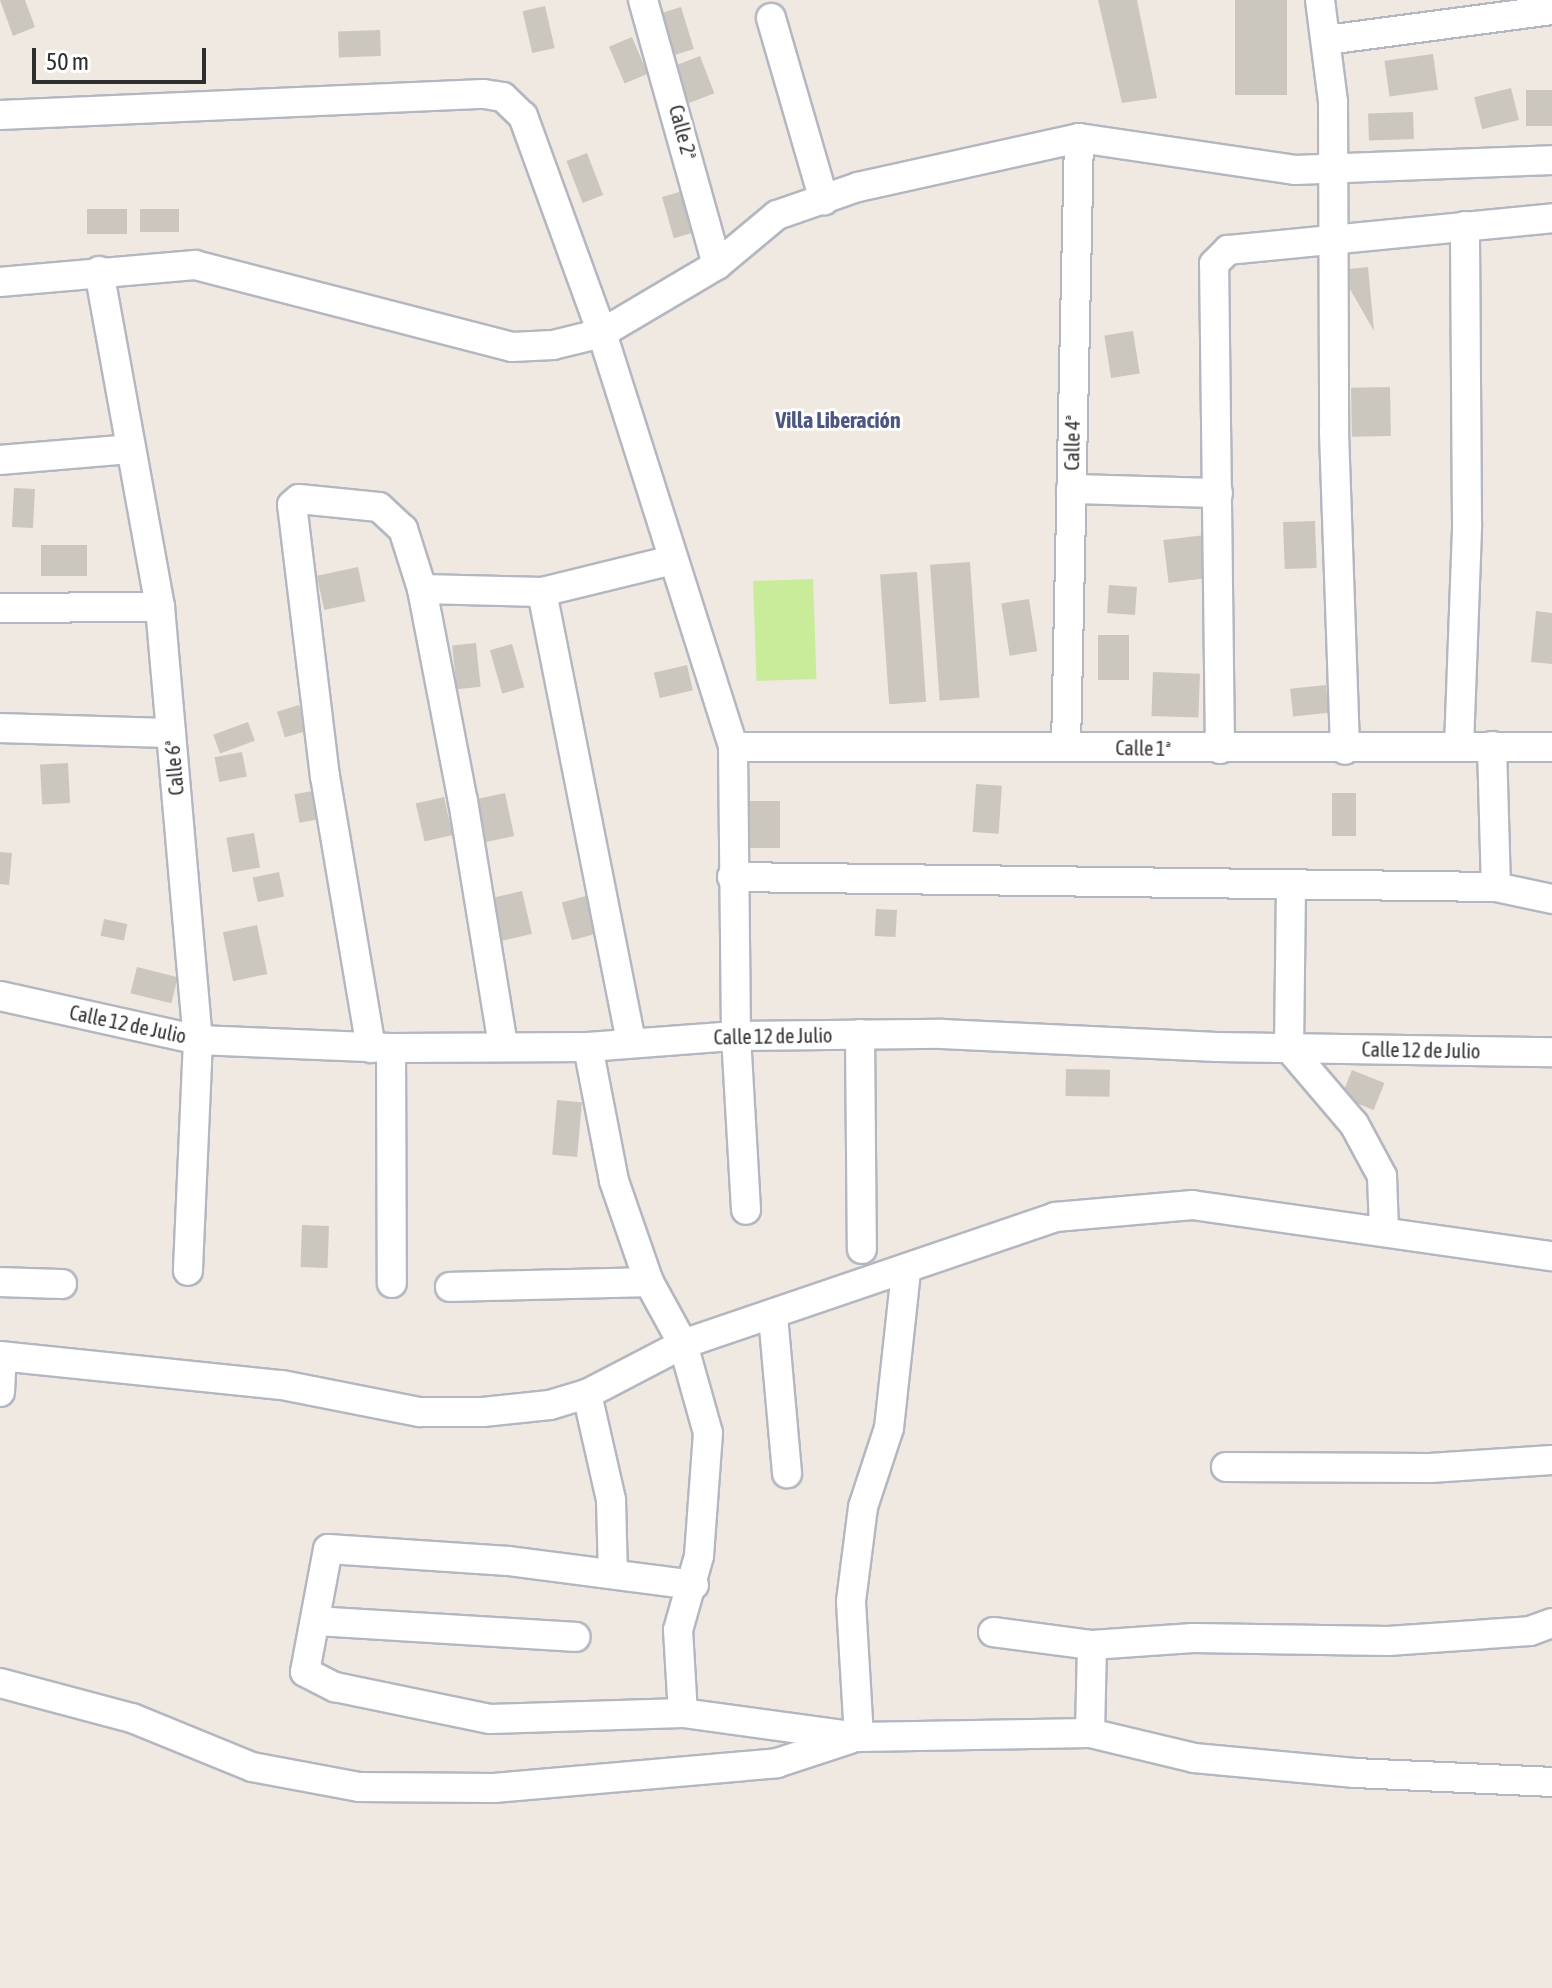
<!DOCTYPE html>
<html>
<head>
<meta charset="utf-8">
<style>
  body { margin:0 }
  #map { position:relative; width:1552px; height:1988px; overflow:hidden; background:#efe9e1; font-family:"Asap Condensed",sans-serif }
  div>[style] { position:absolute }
  .pitch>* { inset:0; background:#c9ec9a; transform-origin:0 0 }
  .building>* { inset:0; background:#cbc7bf; transform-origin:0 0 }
  .roads { filter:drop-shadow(2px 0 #b4b7c1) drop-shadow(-2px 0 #b4b7c1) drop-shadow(0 2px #b4b7c1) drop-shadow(0 -2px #b4b7c1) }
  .minor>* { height:28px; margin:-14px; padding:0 14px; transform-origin:14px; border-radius:14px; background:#fff }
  span { translate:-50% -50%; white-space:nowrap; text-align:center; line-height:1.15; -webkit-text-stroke:6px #fff; paint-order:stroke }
  .street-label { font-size:20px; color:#2e2e2e }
  .neighbourhood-label { font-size:22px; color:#4d5680; font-weight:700 }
  .scale { position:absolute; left:32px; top:48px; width:174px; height:36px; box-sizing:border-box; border:4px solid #2e2e2e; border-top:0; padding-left:10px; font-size:24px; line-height:28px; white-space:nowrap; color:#2e2e2e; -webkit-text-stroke:6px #fff; paint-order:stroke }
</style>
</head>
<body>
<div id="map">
  <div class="pitch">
    <div style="left:813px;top:579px;width:100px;height:60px;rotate:88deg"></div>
  </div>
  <div class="building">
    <div style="clip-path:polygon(0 0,25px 0,35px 27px,13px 36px)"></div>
    <div style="clip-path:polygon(1098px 0,1137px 0,1157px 98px,1122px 103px)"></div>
    <div style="left:1235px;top:0;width:52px;height:95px"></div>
    <div style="left:545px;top:6px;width:43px;height:23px;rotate:77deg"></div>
    <div style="left:681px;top:7px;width:44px;height:22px;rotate:73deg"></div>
    <div style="left:380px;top:30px;width:26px;height:42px;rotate:88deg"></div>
    <div style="left:632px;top:37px;width:40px;height:25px;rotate:67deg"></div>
    <div style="left:1433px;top:54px;width:36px;height:49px;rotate:82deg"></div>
    <div style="left:700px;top:56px;width:40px;height:27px;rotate:69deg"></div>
    <div style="left:1511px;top:88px;width:33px;height:38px;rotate:76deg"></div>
    <div style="left:1552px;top:90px;width:36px;height:26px;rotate:90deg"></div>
    <div style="left:1413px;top:112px;width:27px;height:45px;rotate:88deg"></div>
    <div style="left:587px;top:153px;width:45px;height:22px;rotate:69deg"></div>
    <div style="left:686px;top:190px;width:43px;height:25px;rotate:74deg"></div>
    <div style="left:87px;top:209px;width:40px;height:25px"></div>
    <div style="left:140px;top:209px;width:39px;height:23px"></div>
    <div style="clip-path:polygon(1368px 267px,1374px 331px,1339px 270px)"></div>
    <div style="left:1133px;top:331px;width:43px;height:29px;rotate:81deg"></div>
    <div style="left:1390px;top:387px;width:49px;height:39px;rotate:89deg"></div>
    <div style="left:14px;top:488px;width:21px;height:39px;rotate:3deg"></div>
    <div style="left:1315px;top:521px;width:47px;height:32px;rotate:88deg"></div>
    <div style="left:1205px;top:535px;width:43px;height:42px;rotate:83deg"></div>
    <div style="left:41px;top:545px;width:46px;height:31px"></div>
    <div style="left:970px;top:562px;width:136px;height:40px;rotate:86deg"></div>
    <div style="left:358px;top:567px;width:35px;height:42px;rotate:78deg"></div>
    <div style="left:917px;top:572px;width:130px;height:37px;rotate:86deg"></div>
    <div style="left:1109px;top:585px;width:28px;height:28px;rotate:4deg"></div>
    <div style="left:1029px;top:599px;width:53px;height:28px;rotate:81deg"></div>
    <div style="clip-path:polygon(1536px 611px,1552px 613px,1552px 664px,1531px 662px)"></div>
    <div style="left:1098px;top:635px;width:31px;height:45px"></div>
    <div style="left:476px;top:643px;width:44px;height:24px;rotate:84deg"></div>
    <div style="left:512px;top:644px;width:45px;height:23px;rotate:74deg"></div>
    <div style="left:687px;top:665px;width:26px;height:34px;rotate:77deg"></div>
    <div style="left:1153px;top:672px;width:47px;height:44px;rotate:2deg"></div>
    <div style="left:1326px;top:685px;width:28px;height:36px;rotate:84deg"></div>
    <div style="left:299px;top:705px;width:27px;height:23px;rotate:73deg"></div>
    <div style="left:248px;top:722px;width:20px;height:37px;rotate:70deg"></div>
    <div style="left:242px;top:752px;width:25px;height:28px;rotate:79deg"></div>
    <div style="left:68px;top:763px;width:40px;height:28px;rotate:87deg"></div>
    <div style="left:976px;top:784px;width:26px;height:48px;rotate:4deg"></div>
    <div style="left:318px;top:790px;width:29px;height:24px;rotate:80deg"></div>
    <div style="left:505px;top:793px;width:44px;height:30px;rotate:78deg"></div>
    <div style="left:1332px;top:793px;width:24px;height:43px"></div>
    <div style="left:444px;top:797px;width:39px;height:29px;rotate:77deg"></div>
    <div style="left:747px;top:801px;width:33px;height:47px"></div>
    <div style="left:254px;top:833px;width:35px;height:28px;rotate:80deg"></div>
    <div style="clip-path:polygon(0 852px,12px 853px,9px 885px,0 884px)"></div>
    <div style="left:279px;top:872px;width:25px;height:27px;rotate:78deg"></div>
    <div style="left:522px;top:891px;width:44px;height:31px;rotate:77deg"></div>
    <div style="left:586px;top:896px;width:39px;height:25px;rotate:75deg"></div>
    <div style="left:876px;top:909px;width:21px;height:27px;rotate:3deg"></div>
    <div style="left:104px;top:919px;width:24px;height:17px;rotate:12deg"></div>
    <div style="left:257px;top:925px;width:50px;height:35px;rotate:78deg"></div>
    <div style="left:137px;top:967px;width:42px;height:27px;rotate:14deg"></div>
    <div style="left:1066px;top:1069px;width:44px;height:27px;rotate:1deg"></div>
    <div style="left:1352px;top:1070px;width:35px;height:29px;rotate:22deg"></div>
    <div style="left:557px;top:1100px;width:25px;height:55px;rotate:5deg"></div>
    <div style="left:302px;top:1225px;width:27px;height:42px;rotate:2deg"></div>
  </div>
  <div class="roads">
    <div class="minor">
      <div style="left:643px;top:0;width:275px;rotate:74.4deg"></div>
      <div style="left:1320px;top:0;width:103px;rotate:82.7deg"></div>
      <div style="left:1333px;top:102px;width:330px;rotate:89.8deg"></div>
      <div style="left:1334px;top:432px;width:318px;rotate:88deg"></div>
      <div style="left:771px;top:18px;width:190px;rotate:73.8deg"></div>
      <div style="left:1327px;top:40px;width:227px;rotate:-7.6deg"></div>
      <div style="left:0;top:115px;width:484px;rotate:-2.5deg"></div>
      <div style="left:484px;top:94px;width:19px;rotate:9deg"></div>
      <div style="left:503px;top:97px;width:28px;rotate:44deg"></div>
      <div style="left:523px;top:116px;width:231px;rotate:70deg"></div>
      <div style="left:602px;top:333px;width:434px;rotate:72.4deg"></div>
      <div style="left:733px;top:747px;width:289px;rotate:89.4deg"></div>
      <div style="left:736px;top:1036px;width:174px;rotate:86.7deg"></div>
      <div style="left:99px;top:271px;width:341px;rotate:79.7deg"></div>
      <div style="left:160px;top:607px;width:435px;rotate:85deg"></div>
      <div style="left:198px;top:1040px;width:231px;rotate:92.5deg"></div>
      <div style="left:0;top:282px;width:196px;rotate:-5deg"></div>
      <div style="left:195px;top:265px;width:327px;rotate:14.5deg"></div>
      <div style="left:512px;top:347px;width:41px;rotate:-2.8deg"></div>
      <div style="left:553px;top:345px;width:50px;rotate:-13.8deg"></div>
      <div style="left:602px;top:333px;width:134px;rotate:-30.6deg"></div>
      <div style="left:717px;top:265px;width:78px;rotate:-39.8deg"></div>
      <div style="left:777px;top:215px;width:86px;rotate:-19.1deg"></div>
      <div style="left:858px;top:187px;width:226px;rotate:-12.5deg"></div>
      <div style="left:1079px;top:138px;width:218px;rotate:8.4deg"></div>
      <div style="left:1295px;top:170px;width:257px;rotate:-2.2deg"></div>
      <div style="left:0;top:460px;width:131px;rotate:-4.8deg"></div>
      <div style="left:1071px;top:489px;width:147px;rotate:1.6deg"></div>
      <div style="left:422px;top:589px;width:120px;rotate:1.4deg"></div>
      <div style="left:542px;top:592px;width:134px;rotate:-13.8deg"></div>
      <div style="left:542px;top:592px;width:458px;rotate:78.8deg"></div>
      <div style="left:0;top:608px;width:160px;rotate:-0.4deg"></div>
      <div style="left:0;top:728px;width:171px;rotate:1.7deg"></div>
      <div style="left:1492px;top:746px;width:141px;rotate:88.4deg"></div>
      <div style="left:733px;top:747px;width:819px"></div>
      <div style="left:1066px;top:747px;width:609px;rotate:-88.78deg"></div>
      <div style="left:1459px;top:747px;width:223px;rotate:-87.9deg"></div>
      <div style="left:1467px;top:524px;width:298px;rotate:-90.4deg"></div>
      <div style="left:1220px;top:749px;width:485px;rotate:-90.7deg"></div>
      <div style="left:1214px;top:264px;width:20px;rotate:-45deg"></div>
      <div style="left:1228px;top:250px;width:326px;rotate:-5.6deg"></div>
      <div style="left:732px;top:877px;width:764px;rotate:0.75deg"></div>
      <div style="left:1496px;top:887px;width:57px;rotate:12.1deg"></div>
      <div style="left:1291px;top:886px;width:162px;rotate:90.7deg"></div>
      <div style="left:1289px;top:1048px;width:100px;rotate:49.5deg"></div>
      <div style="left:1354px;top:1124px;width:59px;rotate:61.7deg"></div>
      <div style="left:1382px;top:1176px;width:54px;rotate:87.9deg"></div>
      <div style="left:0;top:996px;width:203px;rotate:12.5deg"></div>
      <div style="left:198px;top:1040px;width:193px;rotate:2.4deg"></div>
      <div style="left:391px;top:1048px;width:197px;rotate:-0.3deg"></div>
      <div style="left:588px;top:1047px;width:148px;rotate:-4.3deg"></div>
      <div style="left:736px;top:1036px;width:206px;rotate:-0.6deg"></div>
      <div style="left:942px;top:1034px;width:275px;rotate:2.7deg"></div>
      <div style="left:1217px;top:1047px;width:335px;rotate:0.9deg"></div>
      <div style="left:860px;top:1034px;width:215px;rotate:89.5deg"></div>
      <div style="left:588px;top:1047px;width:136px;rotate:79deg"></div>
      <div style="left:614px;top:1181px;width:107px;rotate:70.9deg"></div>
      <div style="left:649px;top:1282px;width:71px;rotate:61.3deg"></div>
      <div style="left:683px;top:1344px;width:92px;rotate:74.3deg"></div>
      <div style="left:708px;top:1433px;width:123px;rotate:94.2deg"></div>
      <div style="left:699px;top:1556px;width:77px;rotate:105.8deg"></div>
      <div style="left:678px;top:1630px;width:83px;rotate:86.6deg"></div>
      <div style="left:371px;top:1048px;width:275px;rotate:-99.6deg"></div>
      <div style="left:325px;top:777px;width:274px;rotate:-96.9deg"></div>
      <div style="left:292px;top:505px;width:9px;rotate:-41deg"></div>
      <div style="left:299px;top:499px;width:80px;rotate:5.7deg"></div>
      <div style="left:379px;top:507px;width:33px;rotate:43deg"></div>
      <div style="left:403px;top:529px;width:63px;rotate:72.4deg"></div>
      <div style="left:422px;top:589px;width:216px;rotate:79.1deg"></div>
      <div style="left:463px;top:801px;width:247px;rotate:80.7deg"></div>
      <div style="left:391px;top:1048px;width:235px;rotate:89.8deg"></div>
      <div style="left:0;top:1282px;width:62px;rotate:1.8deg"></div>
      <div style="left:450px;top:1287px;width:199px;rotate:-1.4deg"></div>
      <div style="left:773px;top:1316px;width:158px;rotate:84.9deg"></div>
      <div style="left:0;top:1356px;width:283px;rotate:5.9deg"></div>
      <div style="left:282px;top:1385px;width:141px;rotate:11.1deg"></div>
      <div style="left:420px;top:1412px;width:63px"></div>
      <div style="left:483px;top:1412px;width:67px;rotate:-6deg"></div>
      <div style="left:550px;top:1405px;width:39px;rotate:-17deg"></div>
      <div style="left:587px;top:1394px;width:108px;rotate:-27.5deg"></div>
      <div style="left:683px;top:1344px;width:393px;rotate:-18.8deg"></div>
      <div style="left:1055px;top:1217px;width:138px;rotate:-5deg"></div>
      <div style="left:1192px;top:1205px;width:364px;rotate:8.1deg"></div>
      <div style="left:0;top:1392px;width:35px;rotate:-87deg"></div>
      <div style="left:587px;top:1394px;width:109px;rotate:77.2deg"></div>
      <div style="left:611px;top:1500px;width:74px;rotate:88.5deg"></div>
      <div style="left:1226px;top:1467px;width:204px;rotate:0.3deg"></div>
      <div style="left:1430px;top:1468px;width:122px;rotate:-3.8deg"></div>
      <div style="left:694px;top:1585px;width:188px;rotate:-172.6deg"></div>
      <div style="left:508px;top:1561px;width:180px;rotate:-176.2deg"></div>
      <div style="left:328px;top:1549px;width:125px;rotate:100.6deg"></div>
      <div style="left:305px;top:1672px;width:34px;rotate:27deg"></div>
      <div style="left:335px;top:1687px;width:158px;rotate:11.7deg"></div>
      <div style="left:490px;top:1719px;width:193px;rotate:-1.8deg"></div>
      <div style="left:683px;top:1713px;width:178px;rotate:7.8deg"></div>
      <div style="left:859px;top:1737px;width:231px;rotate:-1deg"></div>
      <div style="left:1090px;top:1733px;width:107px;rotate:13.5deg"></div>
      <div style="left:1194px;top:1758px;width:162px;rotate:5.3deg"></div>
      <div style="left:1355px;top:1773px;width:197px;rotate:2.6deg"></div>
      <div style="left:315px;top:1621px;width:261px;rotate:3.5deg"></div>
      <div style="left:993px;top:1632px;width:100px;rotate:7.5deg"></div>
      <div style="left:1092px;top:1645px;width:101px;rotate:-4deg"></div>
      <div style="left:1193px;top:1638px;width:195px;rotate:0.9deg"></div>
      <div style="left:1388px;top:1641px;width:142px;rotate:-4deg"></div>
      <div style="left:1530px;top:1631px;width:23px;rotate:-20deg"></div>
      <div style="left:0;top:1683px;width:137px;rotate:14.9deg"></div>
      <div style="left:132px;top:1718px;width:130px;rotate:22.2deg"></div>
      <div style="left:252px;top:1767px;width:109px;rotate:10.6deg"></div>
      <div style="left:359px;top:1787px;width:135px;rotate:0.4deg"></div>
      <div style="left:494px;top:1788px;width:284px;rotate:-5deg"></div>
      <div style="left:777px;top:1763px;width:77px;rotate:-18.2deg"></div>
      <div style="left:1090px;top:1733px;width:88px;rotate:-88.7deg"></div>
      <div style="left:859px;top:1737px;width:136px;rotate:-93.4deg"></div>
      <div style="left:851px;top:1601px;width:95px;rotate:-82.7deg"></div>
      <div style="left:863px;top:1507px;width:83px;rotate:-71.8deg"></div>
      <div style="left:889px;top:1428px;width:157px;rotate:-83.8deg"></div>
    </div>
  </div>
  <div class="street-label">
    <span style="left:683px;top:132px;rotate:75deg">Calle 2ª</span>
    <span style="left:1072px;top:443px;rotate:-89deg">Calle 4ª</span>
    <span style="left:1143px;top:748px;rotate:1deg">Calle 1ª</span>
    <span style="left:174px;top:768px;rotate:-95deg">Calle 6ª</span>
    <span style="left:128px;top:1024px;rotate:12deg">Calle 12 de Julio</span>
    <span style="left:773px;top:1036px;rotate:-1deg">Calle 12 de Julio</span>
    <span style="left:1421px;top:1050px;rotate:1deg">Calle 12 de Julio</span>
  </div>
  <div class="neighbourhood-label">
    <span style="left:838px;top:421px">Villa Liberación</span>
  </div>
  <div class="scale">50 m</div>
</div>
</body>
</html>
